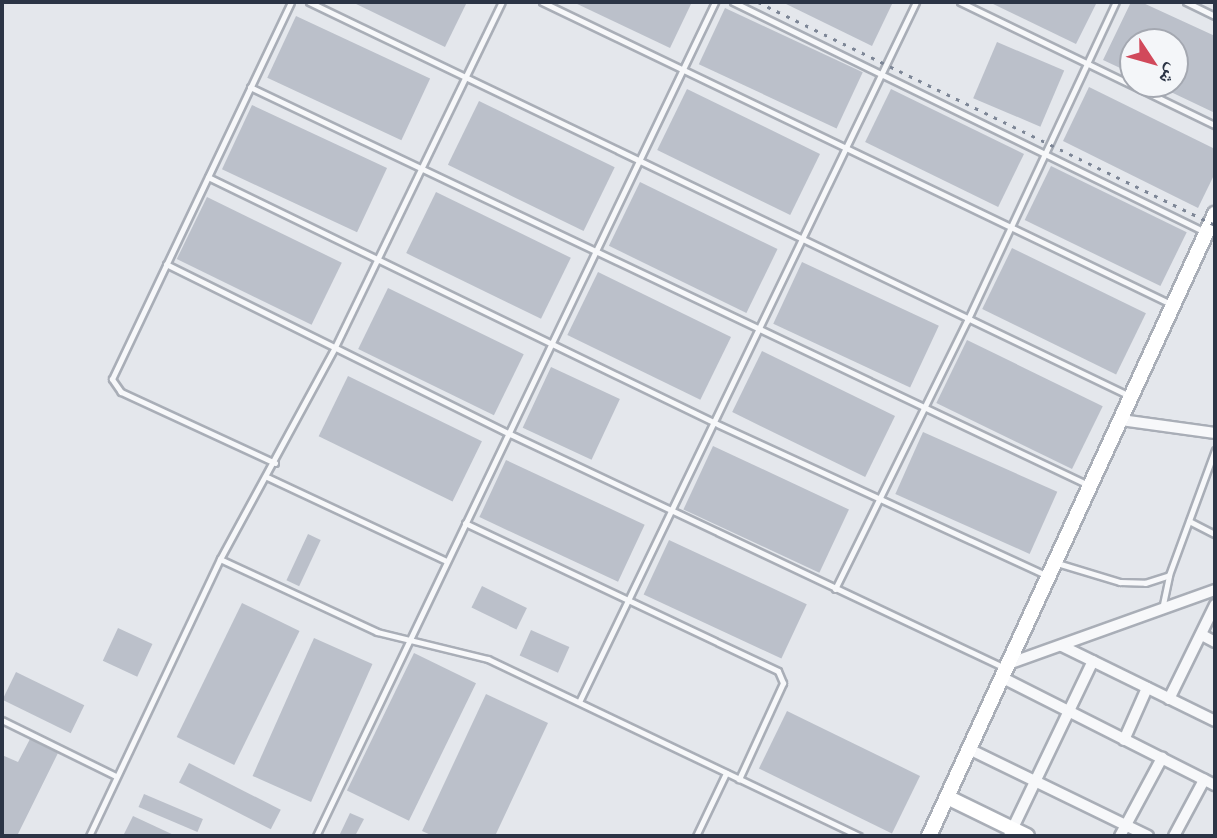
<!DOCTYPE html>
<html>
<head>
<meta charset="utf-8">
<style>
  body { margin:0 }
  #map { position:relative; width:1217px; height:838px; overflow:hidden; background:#e4e7ec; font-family:"Varela Round","Noto Naskh Arabic",sans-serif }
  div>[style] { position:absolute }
  .building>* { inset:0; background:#bbc0ca; transform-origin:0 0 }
  .roads { filter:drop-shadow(2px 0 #a9aeb7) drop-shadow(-2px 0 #a9aeb7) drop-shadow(0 2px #a9aeb7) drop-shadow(0 -2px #a9aeb7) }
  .lane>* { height:5px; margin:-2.5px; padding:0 2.5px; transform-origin:2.5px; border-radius:2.5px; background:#f7f8fa }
  .street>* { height:10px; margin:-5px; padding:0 5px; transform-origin:5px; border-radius:5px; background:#f7f8fa }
  .secondary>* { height:14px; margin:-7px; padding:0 7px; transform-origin:7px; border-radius:7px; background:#fff }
  .rail>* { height:2.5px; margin-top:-1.25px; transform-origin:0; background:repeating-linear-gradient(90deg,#7d8696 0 3.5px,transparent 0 10.5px) }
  span { translate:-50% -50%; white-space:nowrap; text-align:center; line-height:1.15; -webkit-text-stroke:6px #f4f6f9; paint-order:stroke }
  .frame { position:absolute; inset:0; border:4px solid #2b3445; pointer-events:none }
  .north { position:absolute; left:1119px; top:28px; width:70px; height:70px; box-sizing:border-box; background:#f4f6f9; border:2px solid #a4a8b1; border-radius:50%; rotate:126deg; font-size:19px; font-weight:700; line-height:28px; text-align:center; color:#2b3445 }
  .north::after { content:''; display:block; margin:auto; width:24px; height:32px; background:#d1495b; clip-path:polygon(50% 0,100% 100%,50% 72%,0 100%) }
</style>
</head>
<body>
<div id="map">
  <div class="building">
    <div style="clip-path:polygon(352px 2px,467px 2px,445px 47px)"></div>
    <div style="clip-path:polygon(573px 2px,692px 2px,670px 48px)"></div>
    <div style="clip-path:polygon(782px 2px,893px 2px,872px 46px)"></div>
    <div style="clip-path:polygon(989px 2px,1097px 2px,1076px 44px)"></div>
    <div style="clip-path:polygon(1131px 2px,1141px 2px,1215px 36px,1215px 113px,1154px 84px,1175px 84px,1175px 42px,1133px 42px,1133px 74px,1103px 60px)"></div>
    <div style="left:725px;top:8px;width:152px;height:62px;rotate:25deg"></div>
    <div style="left:296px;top:16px;width:148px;height:68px;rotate:25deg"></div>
    <div style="left:997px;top:42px;width:73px;height:61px;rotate:23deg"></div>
    <div style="clip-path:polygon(1089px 87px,1215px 149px,1215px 173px,1198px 208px,1063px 141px)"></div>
    <div style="left:687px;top:89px;width:148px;height:68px;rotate:26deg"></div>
    <div style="left:891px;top:89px;width:148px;height:59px;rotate:26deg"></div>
    <div style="left:479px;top:101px;width:151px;height:71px;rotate:26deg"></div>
    <div style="left:252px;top:105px;width:149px;height:71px;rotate:25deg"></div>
    <div style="left:1051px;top:166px;width:151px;height:60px;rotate:26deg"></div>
    <div style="left:640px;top:182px;width:153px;height:71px;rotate:26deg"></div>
    <div style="left:436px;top:192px;width:150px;height:68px;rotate:26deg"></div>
    <div style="left:207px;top:197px;width:150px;height:69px;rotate:26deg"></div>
    <div style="left:1012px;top:248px;width:149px;height:68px;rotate:26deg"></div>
    <div style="left:802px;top:262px;width:151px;height:68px;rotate:25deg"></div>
    <div style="left:598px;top:272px;width:148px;height:70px;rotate:26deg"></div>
    <div style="left:388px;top:288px;width:151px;height:68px;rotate:26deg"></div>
    <div style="left:967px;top:340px;width:151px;height:70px;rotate:26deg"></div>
    <div style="left:762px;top:351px;width:148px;height:68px;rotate:26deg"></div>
    <div style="left:551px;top:367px;width:76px;height:67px;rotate:25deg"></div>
    <div style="left:348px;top:376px;width:149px;height:67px;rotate:26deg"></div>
    <div style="left:923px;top:432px;width:147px;height:68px;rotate:24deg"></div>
    <div style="left:713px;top:446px;width:150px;height:70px;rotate:25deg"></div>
    <div style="left:506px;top:460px;width:153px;height:63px;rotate:25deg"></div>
    <div style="left:308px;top:534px;width:14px;height:51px;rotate:25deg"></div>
    <div style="left:669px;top:540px;width:152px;height:60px;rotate:25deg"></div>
    <div style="left:482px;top:586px;width:50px;height:24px;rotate:26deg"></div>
    <div style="left:242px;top:603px;width:64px;height:149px;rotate:26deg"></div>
    <div style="left:118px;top:628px;width:38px;height:36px;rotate:25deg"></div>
    <div style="left:531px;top:630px;width:42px;height:28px;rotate:24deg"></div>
    <div style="left:314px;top:638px;width:64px;height:151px;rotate:24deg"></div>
    <div style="left:414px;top:653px;width:69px;height:153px;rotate:26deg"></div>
    <div style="left:16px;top:672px;width:76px;height:31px;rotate:26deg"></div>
    <div style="clip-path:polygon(486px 694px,548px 723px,495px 836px,433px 836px,422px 831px)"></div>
    <div style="left:787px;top:711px;width:148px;height:64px;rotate:26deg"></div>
    <div style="clip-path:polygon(30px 739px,58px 753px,17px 836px,2px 836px,2px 755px,18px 762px)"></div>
    <div style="left:189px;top:763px;width:103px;height:22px;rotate:27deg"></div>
    <div style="left:144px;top:794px;width:64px;height:14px;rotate:23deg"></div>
    <div style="clip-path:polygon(350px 813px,364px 819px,355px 836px,339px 836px)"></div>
    <div style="clip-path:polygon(133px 816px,176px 836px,123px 836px)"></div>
  </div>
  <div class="roads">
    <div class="lane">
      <div style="left:309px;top:2px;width:911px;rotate:25.64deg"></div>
      <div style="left:542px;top:2px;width:698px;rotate:25.65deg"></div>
      <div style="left:733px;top:2px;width:525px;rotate:25.98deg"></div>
      <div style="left:960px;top:2px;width:283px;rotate:25.8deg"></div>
      <div style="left:1186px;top:2px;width:32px;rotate:26deg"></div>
      <div style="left:250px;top:87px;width:928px;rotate:25.4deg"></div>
      <div style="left:208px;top:177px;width:561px;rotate:25.88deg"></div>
      <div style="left:713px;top:422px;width:366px;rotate:24.7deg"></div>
      <div style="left:166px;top:264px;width:384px;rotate:26.3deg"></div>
      <div style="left:510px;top:434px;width:548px;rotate:25.3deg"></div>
      <div style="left:275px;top:463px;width:170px;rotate:-155.2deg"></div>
      <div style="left:121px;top:392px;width:16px;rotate:-125deg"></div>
      <div style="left:112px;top:379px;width:417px;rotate:-64.6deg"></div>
      <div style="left:267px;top:477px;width:198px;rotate:25.1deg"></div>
      <div style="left:1189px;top:521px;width:29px;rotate:27deg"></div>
      <div style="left:465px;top:523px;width:346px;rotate:25.3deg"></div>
      <div style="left:778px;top:671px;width:13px;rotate:67deg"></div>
      <div style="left:783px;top:683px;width:106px;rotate:114.6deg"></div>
      <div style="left:220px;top:559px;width:241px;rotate:-61.5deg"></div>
      <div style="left:335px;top:347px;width:383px;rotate:-64.2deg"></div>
      <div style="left:1057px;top:563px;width:66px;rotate:16.8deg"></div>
      <div style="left:1120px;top:582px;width:25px;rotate:2deg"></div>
      <div style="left:1145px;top:583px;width:25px;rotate:-18deg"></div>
      <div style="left:835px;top:589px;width:299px;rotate:-63.8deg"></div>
      <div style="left:967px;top:321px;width:352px;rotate:-65deg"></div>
      <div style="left:1162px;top:609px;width:35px;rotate:-78deg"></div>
      <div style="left:1169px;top:575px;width:133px;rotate:-69.8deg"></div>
      <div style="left:579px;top:702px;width:777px;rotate:-64.29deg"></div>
      <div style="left:2px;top:720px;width:127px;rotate:26.2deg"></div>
      <div style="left:89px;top:836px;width:306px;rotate:-64.7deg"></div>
      <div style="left:220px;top:559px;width:173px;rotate:24.9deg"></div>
      <div style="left:377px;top:632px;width:114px;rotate:13.7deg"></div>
      <div style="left:488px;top:659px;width:411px;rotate:25.5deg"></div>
      <div style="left:316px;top:836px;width:925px;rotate:-64.43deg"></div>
      <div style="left:696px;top:836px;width:70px;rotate:-64.5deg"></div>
    </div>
    <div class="street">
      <div style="left:1121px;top:420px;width:95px;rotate:7.9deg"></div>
      <div style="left:1202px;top:635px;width:15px;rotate:28deg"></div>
      <div style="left:1062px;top:646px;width:170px;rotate:26.1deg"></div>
      <div style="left:1008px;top:664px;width:220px;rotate:-19.7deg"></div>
      <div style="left:1001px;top:677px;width:240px;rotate:26.8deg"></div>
      <div style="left:1169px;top:699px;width:105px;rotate:-63.9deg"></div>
      <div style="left:1124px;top:740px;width:57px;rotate:-66.1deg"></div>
      <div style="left:969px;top:749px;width:199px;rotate:25.9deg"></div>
      <div style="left:1009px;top:836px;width:194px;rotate:-64.4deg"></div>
      <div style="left:1120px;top:836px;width:89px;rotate:-61.7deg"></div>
      <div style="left:1174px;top:836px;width:64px;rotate:-61.8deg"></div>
    </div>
    <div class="secondary">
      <div style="left:947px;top:797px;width:89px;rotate:26deg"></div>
      <div style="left:929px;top:836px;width:685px;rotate:-65.31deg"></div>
    </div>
  </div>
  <div class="rail">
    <div style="left:758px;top:2px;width:509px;rotate:26.01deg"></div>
  </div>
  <div class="frame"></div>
  <div class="north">ش</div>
</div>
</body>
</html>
